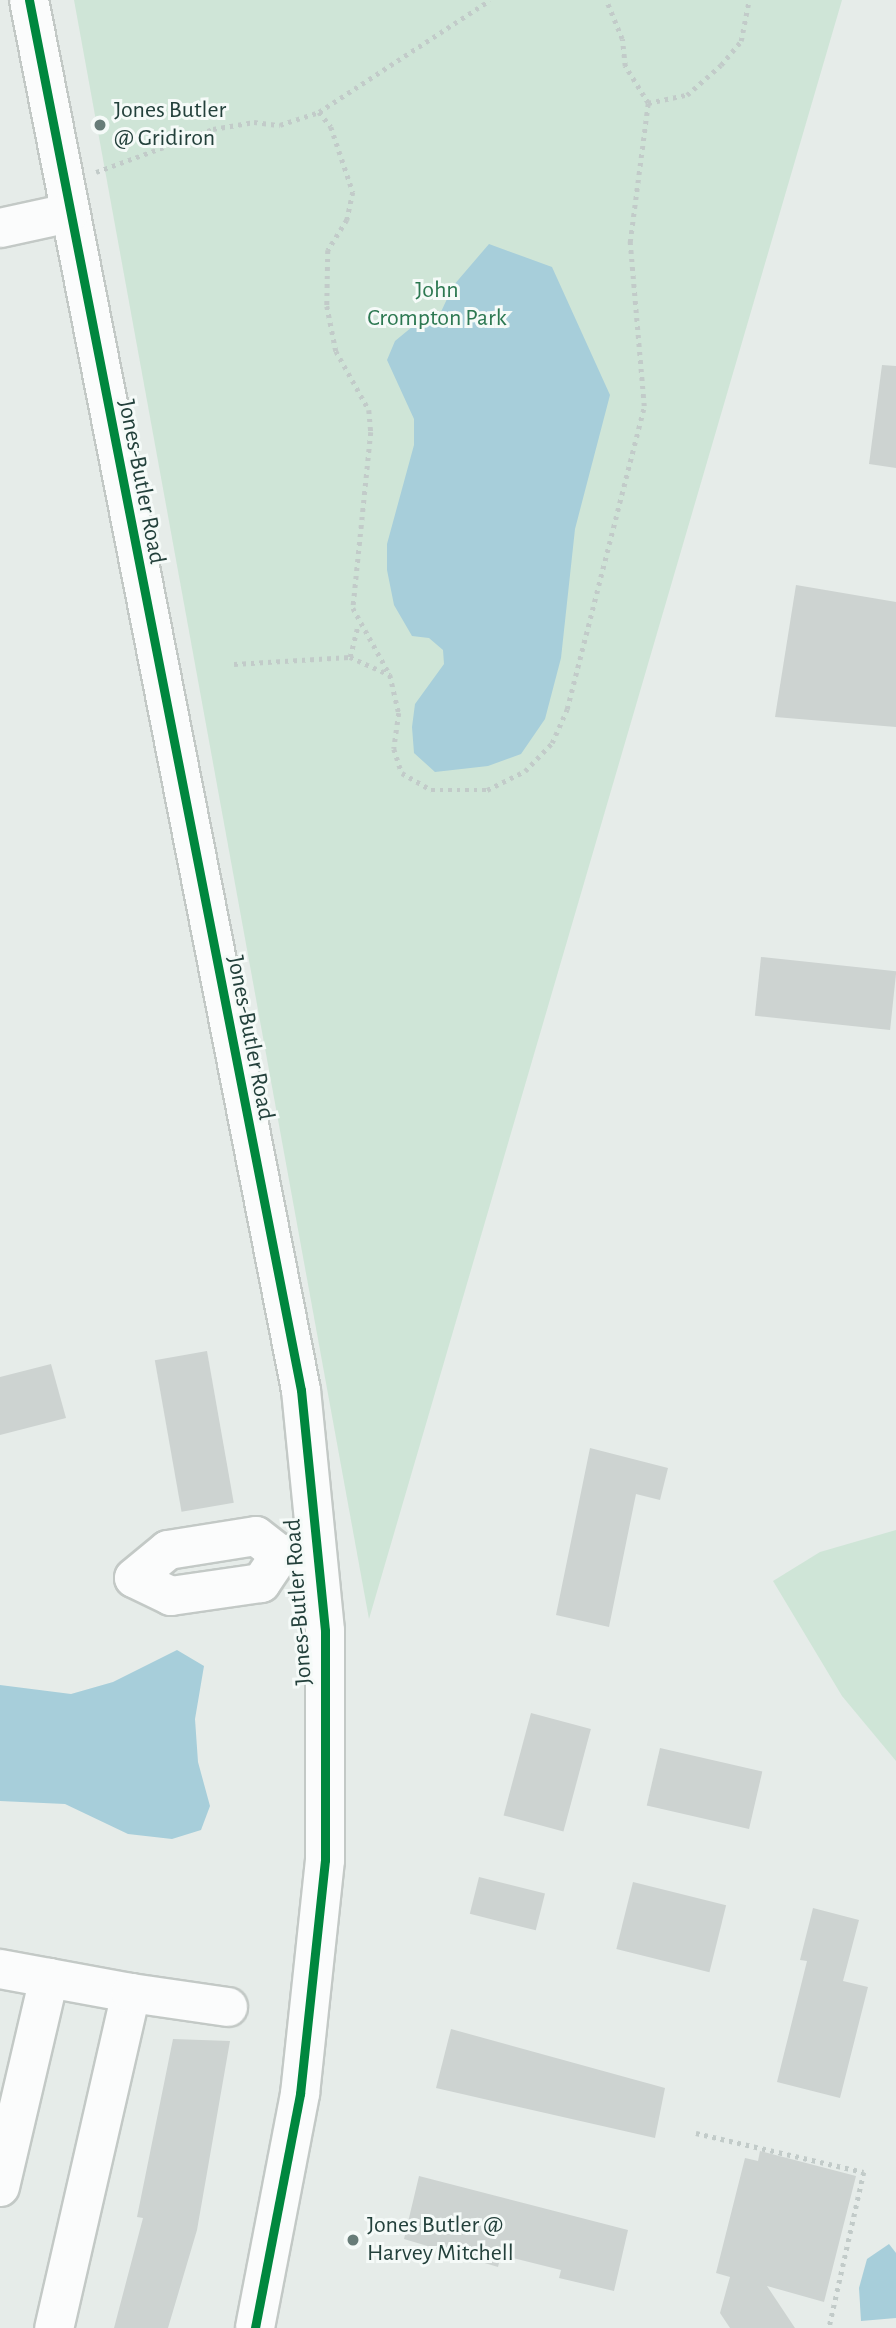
<!DOCTYPE html>
<html>
<head>
<meta charset="utf-8">
<style>
  body { margin:0 }
  #map { position:relative; width:896px; height:2328px; overflow:hidden; background:#e6ece9; font-family:"Alegreya Sans",sans-serif }
  div>[style] { position:absolute }
  .green>* { inset:0; background:#cfe5d7 }
  .water>* { inset:0; background:#a7ceda }
  .building>* { inset:0; background:#cdd3d1; transform-origin:0 0 }
  .path>* { height:4.5px; margin-top:-2.25px; transform-origin:0; background:repeating-linear-gradient(90deg,#c2cbc9 0 3.5px,transparent 0 8.5px) }
  .roads { filter:drop-shadow(2px 0 #c3c9c6) drop-shadow(-2px 0 #c3c9c6) drop-shadow(0 2px #c3c9c6) drop-shadow(0 -2px #c3c9c6) }
  .minor>* { height:38px; margin:-19px; padding:0 19px; transform-origin:19px; border-radius:19px; background:#fbfcfc }
  .cycleway>* { height:9px; margin:-4.5px; padding:0 4.5px; transform-origin:4.5px; border-radius:4.5px; background:#00873e }
  .dots>* { width:19px; height:19px; translate:-50% -50%; box-sizing:border-box; border:4px solid #f5faf8; border-radius:50% }
  span { translate:-50% -50%; white-space:nowrap; text-align:center; line-height:1.15; -webkit-text-stroke:6px #f5faf8; paint-order:stroke }
  .poi-label { font-size:24px; color:#23403b }
  .left { translate:0 -50%; text-align:left }
  .park-label { font-size:24px; color:#2c7851 }
  .street-label { font-size:24px; color:#23403b }
</style>
</head>
<body>
<div id="map">
  <div class="green">
    <div style="clip-path:polygon(74px 0,842px 0,369px 1619px)"></div>
    <div style="clip-path:polygon(896px 1530px,896px 1761px,842px 1696px,773px 1581px,820px 1552px)"></div>
  </div>
  <div class="water">
    <div style="clip-path:polygon(489px 244px,552px 267px,610px 395px,575px 529px,561px 658px,545px 719px,521px 754px,488px 766px,435px 772px,414px 753px,412px 727px,415px 704px,444px 664px,443px 650px,429px 638px,412px 636px,394px 605px,387px 570px,387px 544px,414px 445px,414px 419px,387px 360px,395px 341px,418px 322px,440px 314px,453px 286px)"></div>
    <div style="clip-path:polygon(177px 1650px,204px 1666px,195px 1719px,198px 1762px,210px 1806px,201px 1830px,172px 1839px,128px 1834px,65px 1804px,0 1801px,0 1685px,71px 1694px,113px 1682px)"></div>
    <div style="clip-path:polygon(889px 2244px,896px 2253px,896px 2318px,861px 2321px,859px 2288px,867px 2259px)"></div>
  </div>
  <div class="building">
    <div style="clip-path:polygon(882px 365px,896px 366px,896px 468px,869px 464px)"></div>
    <div style="clip-path:polygon(796px 585px,896px 602px,896px 727px,775px 717px)"></div>
    <div style="left:761px;top:957px;width:136px;height:59px;rotate:6deg"></div>
    <div style="left:207px;top:1351px;width:154px;height:53px;rotate:80deg"></div>
    <div style="clip-path:polygon(51px 1364px,66px 1418px,0 1435px,0 1377px)"></div>
    <div style="clip-path:polygon(590px 1448px,668px 1468px,660px 1500px,636px 1494px,609px 1627px,556px 1615px)"></div>
    <div style="left:531px;top:1713px;width:62px;height:106px;rotate:15deg"></div>
    <div style="left:660px;top:1748px;width:105px;height:59px;rotate:13deg"></div>
    <div style="left:479px;top:1877px;width:68px;height:38px;rotate:14deg"></div>
    <div style="left:633px;top:1882px;width:96px;height:69px;rotate:14deg"></div>
    <div style="clip-path:polygon(813px 1908px,859px 1920px,843px 1981px,868px 1987px,840px 2098px,777px 2082px,807px 1961px,800px 1960px)"></div>
    <div style="clip-path:polygon(451px 2029px,665px 2088px,655px 2138px,436px 2088px)"></div>
    <div style="clip-path:polygon(173px 2039px,230px 2041px,197px 2230px,168px 2328px,114px 2328px,143px 2218px,137px 2217px)"></div>
    <div style="clip-path:polygon(760px 2151px,856px 2176px,824px 2302px,767px 2286px,795px 2328px,730px 2328px,720px 2313px,730px 2277px,716px 2273px,745px 2158px,758px 2161px)"></div>
    <div style="clip-path:polygon(419px 2176px,628px 2230px,614px 2291px,559px 2278px,561px 2270px,501px 2255px,498px 2267px,404px 2239px)"></div>
  </div>
  <div class="path">
    <div style="left:648px;top:103px;width:40px;rotate:-12deg"></div>
    <div style="left:687px;top:95px;width:45px;rotate:-41.4deg"></div>
    <div style="left:721px;top:65px;width:31px;rotate:-50deg"></div>
    <div style="left:741px;top:41px;width:42px;rotate:-79deg"></div>
    <div style="left:319px;top:112px;width:19px;rotate:51deg"></div>
    <div style="left:331px;top:127px;width:69px;rotate:71.3deg"></div>
    <div style="left:353px;top:192px;width:29px;rotate:102deg"></div>
    <div style="left:347px;top:220px;width:36px;rotate:122deg"></div>
    <div style="left:328px;top:250px;width:56px;rotate:91deg"></div>
    <div style="left:327px;top:306px;width:46px;rotate:78.7deg"></div>
    <div style="left:336px;top:351px;width:68px;rotate:60.8deg"></div>
    <div style="left:369px;top:410px;width:22px;rotate:85deg"></div>
    <div style="left:371px;top:432px;width:177px;rotate:95.8deg"></div>
    <div style="left:353px;top:608px;width:77px;rotate:61.1deg"></div>
    <div style="left:390px;top:675px;width:39px;rotate:77deg"></div>
    <div style="left:399px;top:713px;width:36px;rotate:98deg"></div>
    <div style="left:394px;top:749px;width:25px;rotate:72deg"></div>
    <div style="left:402px;top:773px;width:34px;rotate:30deg"></div>
    <div style="left:431px;top:790px;width:56px"></div>
    <div style="left:487px;top:790px;width:42px;rotate:-26.6deg"></div>
    <div style="left:525px;top:771px;width:39px;rotate:-46deg"></div>
    <div style="left:552px;top:743px;width:37px;rotate:-66deg"></div>
    <div style="left:567px;top:709px;width:313px;rotate:-75.7deg"></div>
    <div style="left:644px;top:406px;width:165px;rotate:-94.9deg"></div>
    <div style="left:630px;top:242px;width:140px;rotate:-82.6deg"></div>
    <div style="left:648px;top:103px;width:44px;rotate:-121.9deg"></div>
    <div style="left:625px;top:66px;width:27px;rotate:-96deg"></div>
    <div style="left:622px;top:39px;width:42px;rotate:-112.3deg"></div>
    <div style="left:96px;top:172px;width:125px;rotate:-20.2deg"></div>
    <div style="left:213px;top:129px;width:42px;rotate:-9.7deg"></div>
    <div style="left:254px;top:122px;width:26px;rotate:7deg"></div>
    <div style="left:280px;top:125px;width:41px;rotate:-18.4deg"></div>
    <div style="left:319px;top:112px;width:204px;rotate:-33.2deg"></div>
    <div style="left:350px;top:657px;width:32px;rotate:-76deg"></div>
    <div style="left:234px;top:664px;width:116px;rotate:-3.5deg"></div>
    <div style="left:350px;top:657px;width:44px;rotate:24.2deg"></div>
    <div style="left:696px;top:2133px;width:172px;rotate:13.1deg"></div>
    <div style="left:864px;top:2172px;width:160px;rotate:102.6deg"></div>
  </div>
  <div class="roads">
    <div class="minor">
      <div style="left:29px;top:0;width:1416px;rotate:78.93deg"></div>
      <div style="left:301px;top:1390px;width:242px;rotate:84.3deg"></div>
      <div style="left:325px;top:1631px;width:229px;rotate:90deg"></div>
      <div style="left:325px;top:1860px;width:235px;rotate:96.1deg"></div>
      <div style="left:300px;top:2094px;width:238px;rotate:100.9deg"></div>
      <div style="left:0;top:228px;width:71px;rotate:-12.3deg"></div>
      <div style="left:280px;top:1555px;width:34px;rotate:124deg"></div>
      <div style="left:261px;top:1583px;width:91px;rotate:171.8deg"></div>
      <div style="left:171px;top:1596px;width:41px;rotate:-154.1deg"></div>
      <div style="left:134px;top:1578px;width:44px;rotate:-39.5deg"></div>
      <div style="left:168px;top:1550px;width:89px;rotate:-9deg"></div>
      <div style="left:256px;top:1536px;width:31px;rotate:38deg"></div>
      <div style="left:280px;top:1555px;width:36px;rotate:-6deg"></div>
      <div style="left:0;top:1969px;width:133px;rotate:10.4deg"></div>
      <div style="left:131px;top:1993px;width:344px;rotate:102.9deg"></div>
      <div style="left:131px;top:1993px;width:98px;rotate:8.2deg"></div>
      <div style="left:0;top:2187px;width:215px;rotate:-76.8deg"></div>
    </div>
  </div>
  <div class="cycleway">
    <div style="left:29px;top:0;width:1416px;rotate:78.93deg"></div>
    <div style="left:301px;top:1390px;width:242px;rotate:84.3deg"></div>
    <div style="left:325px;top:1631px;width:229px;rotate:90deg"></div>
    <div style="left:325px;top:1860px;width:235px;rotate:96.1deg"></div>
    <div style="left:300px;top:2094px;width:238px;rotate:100.9deg"></div>
  </div>
  <div class="dots">
    <div style="left:100px;top:125px;background:#677c78"></div>
    <div style="left:353px;top:2240px;background:#677c78"></div>
  </div>
  <div class="poi-label">
    <span class="left" style="left:114px;top:125px">Jones Butler<br>@ Gridiron</span>
    <span class="left" style="left:367px;top:2240px">Jones Butler @<br>Harvey Mitchell</span>
  </div>
  <div class="park-label">
    <span style="left:437px;top:305px">John<br>Crompton Park</span>
  </div>
  <div class="street-label">
    <span style="left:141px;top:482px;rotate:79deg">Jones-Butler Road</span>
    <span style="left:250px;top:1038px;rotate:79deg">Jones-Butler Road</span>
    <span style="left:299px;top:1602px;rotate:-94deg">Jones-Butler Road</span>
  </div>
</div>
</body>
</html>
